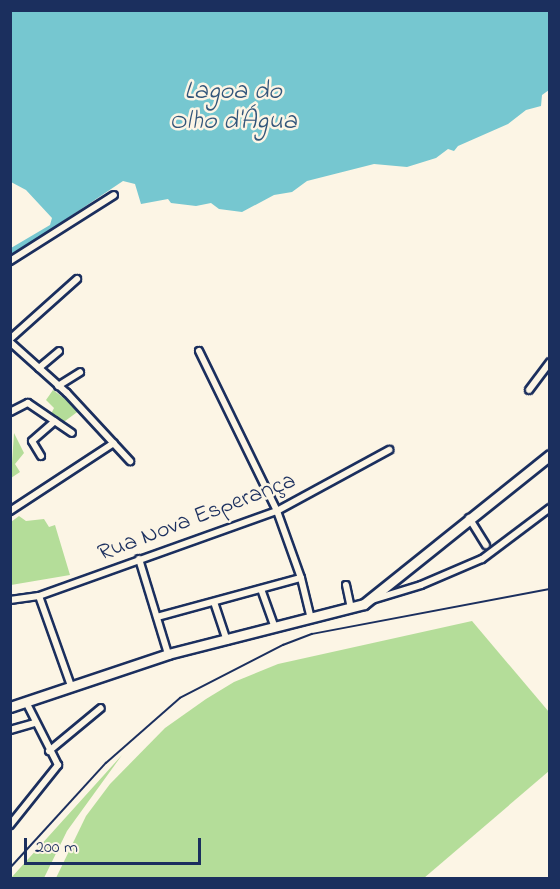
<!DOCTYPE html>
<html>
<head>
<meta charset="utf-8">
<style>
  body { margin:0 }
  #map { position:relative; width:560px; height:889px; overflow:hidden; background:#fcf5e5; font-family:"Indie Flower",sans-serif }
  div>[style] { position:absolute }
  .green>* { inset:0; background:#b4dd99 }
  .water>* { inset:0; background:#76c7d0 }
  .roads { filter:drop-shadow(2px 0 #1b2f5e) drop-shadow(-2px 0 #1b2f5e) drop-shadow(0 2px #1b2f5e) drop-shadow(0 -2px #1b2f5e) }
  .street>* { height:6px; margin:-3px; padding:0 3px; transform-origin:3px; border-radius:3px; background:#fcf5e5 }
  .secondary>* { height:9px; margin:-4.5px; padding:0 4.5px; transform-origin:4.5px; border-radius:4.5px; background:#fcf5e5 }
  .tram>* { height:1.5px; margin:-0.75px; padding:0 0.75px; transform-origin:0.75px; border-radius:0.75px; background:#1b2f5e }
  span { translate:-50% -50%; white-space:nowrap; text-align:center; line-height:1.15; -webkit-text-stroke:5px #fcf5e5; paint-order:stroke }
  .street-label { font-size:24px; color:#1b2f5e }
  .water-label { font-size:26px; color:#32557a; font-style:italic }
  .frame { position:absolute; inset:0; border:12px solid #1b2f5e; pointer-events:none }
  .scale { position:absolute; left:24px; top:838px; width:177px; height:27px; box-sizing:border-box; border:3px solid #1b2f5e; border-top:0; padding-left:8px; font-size:18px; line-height:21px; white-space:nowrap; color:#1b2f5e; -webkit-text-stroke:4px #fcf5e5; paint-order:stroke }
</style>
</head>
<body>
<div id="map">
  <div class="green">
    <div style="clip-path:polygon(53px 390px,80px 410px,61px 424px,50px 416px,54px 408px,46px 400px)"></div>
    <div style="clip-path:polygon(14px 433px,24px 453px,15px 464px,20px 472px,11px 478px)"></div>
    <div style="clip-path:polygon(19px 516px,26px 521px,44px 519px,49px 527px,55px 525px,70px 575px,11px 585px,11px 597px,11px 522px)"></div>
    <div style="clip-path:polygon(472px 621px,549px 712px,549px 771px,424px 878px,56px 878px,86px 816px,110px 784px,165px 728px,206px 699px,234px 682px,278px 664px)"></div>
    <div style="clip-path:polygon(122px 755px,67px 831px,44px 878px,11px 878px)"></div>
  </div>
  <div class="water">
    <div style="clip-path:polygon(11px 10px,549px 11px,549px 90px,542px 95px,541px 106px,526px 110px,508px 124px,458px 146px,454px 151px,448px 149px,436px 158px,407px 167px,374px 164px,307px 181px,292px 192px,274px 195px,242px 212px,219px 209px,211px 203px,196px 206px,171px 203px,168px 199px,141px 204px,135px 184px,123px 181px,11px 256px,11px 248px,50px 225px,52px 218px,26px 190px,11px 182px)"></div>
  </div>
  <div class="roads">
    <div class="street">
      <div style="left:10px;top:261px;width:123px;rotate:-32.4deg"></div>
      <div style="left:10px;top:339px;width:90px;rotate:-41.8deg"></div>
      <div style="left:10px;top:342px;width:76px;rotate:41.8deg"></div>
      <div style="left:67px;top:393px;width:93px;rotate:47.2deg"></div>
      <div style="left:199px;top:351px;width:178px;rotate:64deg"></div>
      <div style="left:277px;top:511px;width:71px;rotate:70.3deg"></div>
      <div style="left:301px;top:578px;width:42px;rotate:76.3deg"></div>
      <div style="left:39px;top:368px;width:26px;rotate:-40deg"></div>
      <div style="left:58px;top:386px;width:26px;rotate:-32deg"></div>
      <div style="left:529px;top:390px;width:35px;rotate:-53deg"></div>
      <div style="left:10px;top:412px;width:20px;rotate:-27deg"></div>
      <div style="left:28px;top:403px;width:53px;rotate:34.3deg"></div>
      <div style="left:41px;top:456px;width:17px;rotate:-121deg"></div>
      <div style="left:32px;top:441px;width:30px;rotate:-41deg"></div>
      <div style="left:10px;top:511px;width:124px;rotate:-33.2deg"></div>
      <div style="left:469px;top:518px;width:32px;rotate:58deg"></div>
      <div style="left:139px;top:559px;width:99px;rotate:73deg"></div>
      <div style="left:346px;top:585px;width:24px;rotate:78deg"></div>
      <div style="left:261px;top:589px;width:41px;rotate:70.3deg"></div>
      <div style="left:39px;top:596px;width:96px;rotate:70.4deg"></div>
      <div style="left:10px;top:600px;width:29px;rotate:-8deg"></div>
      <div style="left:39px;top:596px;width:253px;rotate:-19.7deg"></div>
      <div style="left:277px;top:511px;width:128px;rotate:-28.6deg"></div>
      <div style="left:372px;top:600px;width:51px;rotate:-17deg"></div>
      <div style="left:421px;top:585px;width:66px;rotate:-23.1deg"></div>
      <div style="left:482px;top:559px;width:85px;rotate:-36.9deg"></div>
      <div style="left:214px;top:602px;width:41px;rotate:71.6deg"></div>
      <div style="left:157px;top:617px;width:149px;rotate:-15.2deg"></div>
      <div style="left:10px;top:730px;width:26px;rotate:-16deg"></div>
      <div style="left:49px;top:751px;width:67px;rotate:-39.6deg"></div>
      <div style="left:10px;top:825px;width:77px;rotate:-51.3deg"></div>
      <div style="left:58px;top:765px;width:71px;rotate:-116.9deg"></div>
    </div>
    <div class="secondary">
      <div style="left:10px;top:707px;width:167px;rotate:-18.5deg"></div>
      <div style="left:168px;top:654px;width:202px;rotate:-14.3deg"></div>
      <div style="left:364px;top:604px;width:238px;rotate:-38.7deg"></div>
    </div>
  </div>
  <div class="tram">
    <div style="left:10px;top:868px;width:142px;rotate:-47.6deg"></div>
    <div style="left:106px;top:763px;width:98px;rotate:-41.3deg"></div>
    <div style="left:180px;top:698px;width:116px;rotate:-27.2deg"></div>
    <div style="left:283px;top:645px;width:31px;rotate:-21deg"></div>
    <div style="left:312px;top:634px;width:242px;rotate:-10.7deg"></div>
  </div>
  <div class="street-label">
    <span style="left:197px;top:518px;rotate:-21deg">Rua Nova Esperança</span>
  </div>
  <div class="water-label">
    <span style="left:233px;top:108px">Lagoa do<br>Olho d'Água</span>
  </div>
  <div class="frame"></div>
  <div class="scale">200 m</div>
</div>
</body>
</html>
